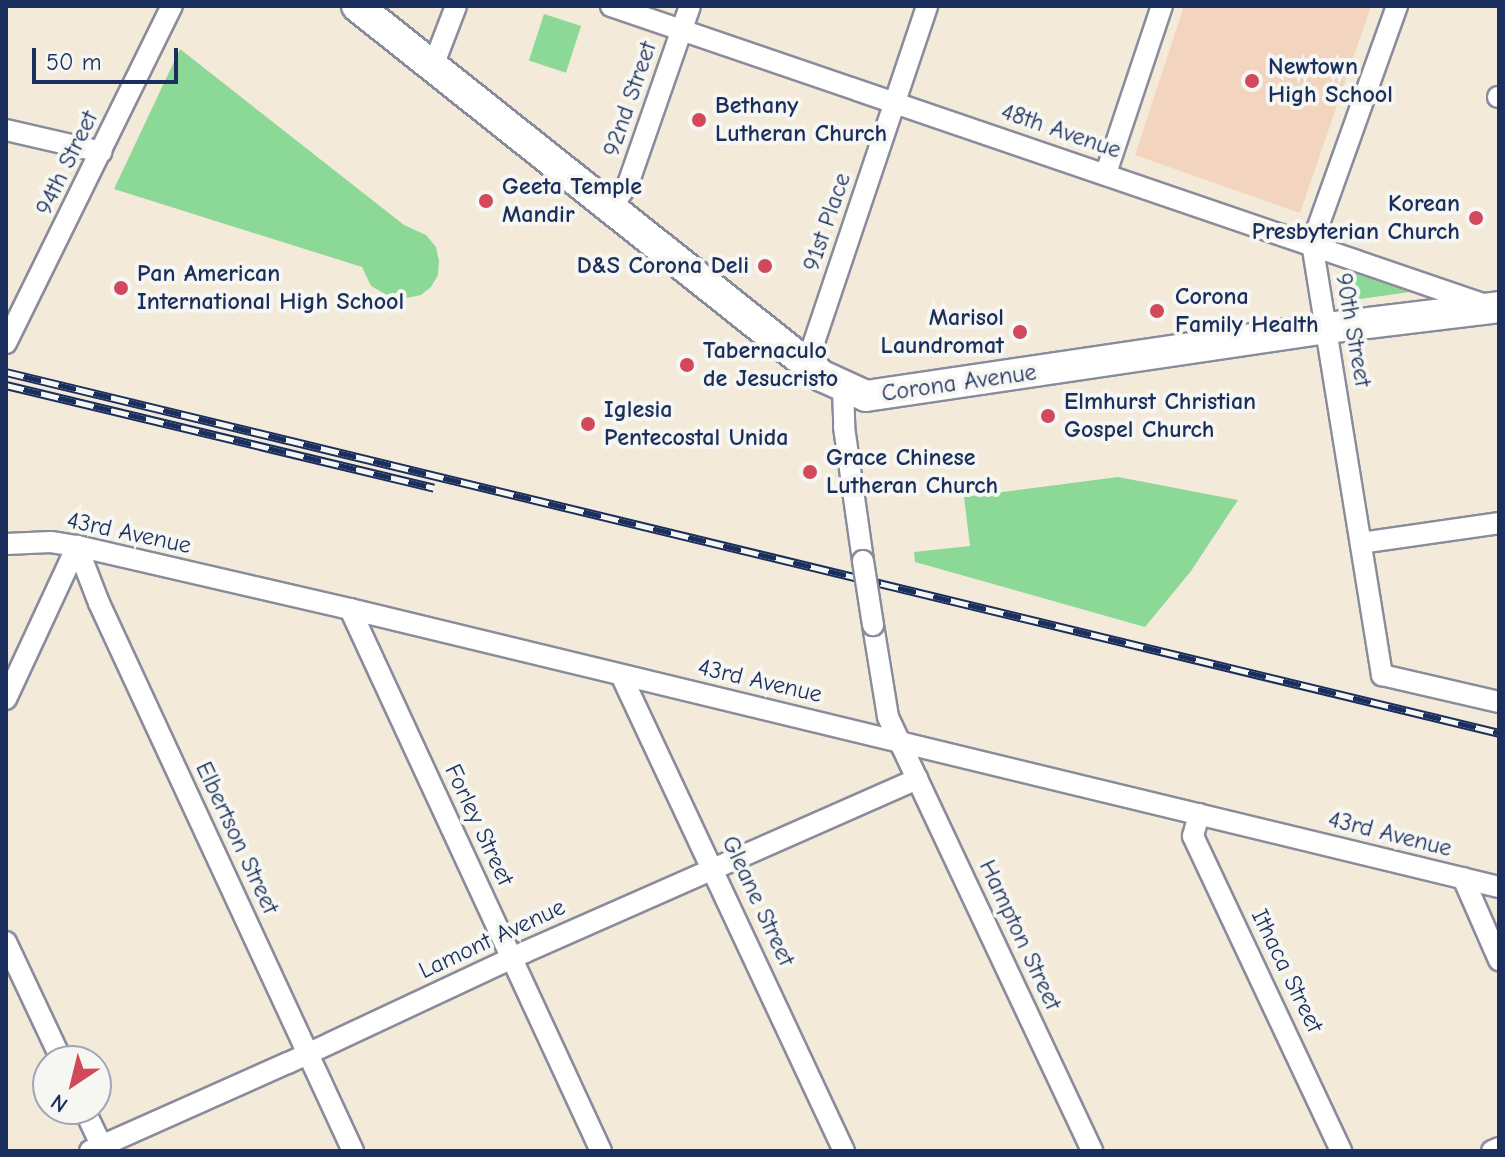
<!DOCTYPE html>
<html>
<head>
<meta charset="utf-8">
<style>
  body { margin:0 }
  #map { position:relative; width:1505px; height:1157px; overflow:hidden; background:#f4ead9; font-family:"Comic Neue",sans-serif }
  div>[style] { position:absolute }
  .built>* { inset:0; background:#f3d4bf }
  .green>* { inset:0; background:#8cd896; transform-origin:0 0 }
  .roads { filter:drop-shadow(2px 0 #888c9c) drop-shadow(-2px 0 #888c9c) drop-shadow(0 2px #888c9c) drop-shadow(0 -2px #888c9c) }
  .street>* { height:20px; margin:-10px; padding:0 10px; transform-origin:10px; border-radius:10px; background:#fff }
  .secondary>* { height:30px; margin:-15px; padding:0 15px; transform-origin:15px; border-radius:15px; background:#fff }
  .rail>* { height:9px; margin-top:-4.5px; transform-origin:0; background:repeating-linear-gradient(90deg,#f6f6f2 0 18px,#1b2f5e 0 36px); box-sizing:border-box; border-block:2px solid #1b2f5e }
  .bridges { filter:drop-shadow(2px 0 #888c9c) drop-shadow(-2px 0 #888c9c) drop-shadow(0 2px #888c9c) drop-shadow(0 -2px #888c9c) }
  .street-bridge>* { height:20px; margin:-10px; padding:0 10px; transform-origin:10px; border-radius:10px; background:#fff }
  .dots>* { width:22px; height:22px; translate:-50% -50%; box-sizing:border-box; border:4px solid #f6f6f2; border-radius:50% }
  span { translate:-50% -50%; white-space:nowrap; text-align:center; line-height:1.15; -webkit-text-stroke:8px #f6f6f2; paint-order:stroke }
  .poi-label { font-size:24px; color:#1b2f5e; font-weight:700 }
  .left { translate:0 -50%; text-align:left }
  .right { translate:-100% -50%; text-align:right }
  .street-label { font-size:24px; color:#1b2f5e }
  .frame { position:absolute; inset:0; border:8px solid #1b2f5e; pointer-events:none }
  .north { position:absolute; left:32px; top:1045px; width:80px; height:80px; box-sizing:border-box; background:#f6f6f2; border:2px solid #9ea6b7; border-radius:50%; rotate:215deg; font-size:22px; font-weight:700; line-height:32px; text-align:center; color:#1b2f5e }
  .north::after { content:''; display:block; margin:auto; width:28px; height:36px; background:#d1495b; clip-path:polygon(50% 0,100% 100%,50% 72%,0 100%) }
  .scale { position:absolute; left:32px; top:48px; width:146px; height:36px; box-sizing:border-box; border:4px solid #1b2f5e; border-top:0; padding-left:10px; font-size:24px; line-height:28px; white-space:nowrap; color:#1b2f5e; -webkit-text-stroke:6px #f6f6f2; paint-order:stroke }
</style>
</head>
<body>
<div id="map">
  <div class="built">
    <div style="clip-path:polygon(1184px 6px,1371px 6px,1300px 213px,1135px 155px)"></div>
  </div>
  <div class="green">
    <div style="left:544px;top:14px;width:39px;height:49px;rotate:18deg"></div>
    <div style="clip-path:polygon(180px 49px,404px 225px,426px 235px,436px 247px,439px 261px,438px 275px,431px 287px,421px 295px,396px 300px,371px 286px,362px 267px,114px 189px)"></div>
    <div style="clip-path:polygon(1345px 270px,1410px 292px,1346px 301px)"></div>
    <div style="clip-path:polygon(1118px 477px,1238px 500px,1191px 571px,1145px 627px,915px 562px,914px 552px,970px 546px,964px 497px)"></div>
  </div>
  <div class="roads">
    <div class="street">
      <div style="left:611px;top:6px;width:925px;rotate:18.87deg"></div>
      <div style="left:1397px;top:6px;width:252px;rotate:109.7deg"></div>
      <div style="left:1312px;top:243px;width:438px;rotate:80.8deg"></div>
      <div style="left:1382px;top:675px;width:120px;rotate:13deg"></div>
      <div style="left:433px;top:66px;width:64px;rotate:-69deg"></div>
      <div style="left:1498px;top:97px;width:1px"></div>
      <div style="left:6px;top:130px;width:98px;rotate:12.9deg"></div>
      <div style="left:1106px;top:173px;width:176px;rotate:-71.5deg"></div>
      <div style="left:612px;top:206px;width:27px;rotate:-54deg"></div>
      <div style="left:628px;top:184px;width:188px;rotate:-70.8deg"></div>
      <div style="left:6px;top:343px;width:376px;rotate:-63.8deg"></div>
      <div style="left:807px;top:363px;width:377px;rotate:-71.4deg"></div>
      <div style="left:843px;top:389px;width:38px;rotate:88deg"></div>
      <div style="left:844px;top:427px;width:135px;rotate:81.9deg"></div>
      <div style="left:1361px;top:543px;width:139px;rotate:-8.2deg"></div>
      <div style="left:6px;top:544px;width:45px;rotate:-2.5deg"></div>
      <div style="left:51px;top:542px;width:26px;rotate:9deg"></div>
      <div style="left:77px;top:546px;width:280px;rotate:13deg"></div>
      <div style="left:350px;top:609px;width:1182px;rotate:13.6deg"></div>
      <div style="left:77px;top:546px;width:61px;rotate:68.9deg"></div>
      <div style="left:99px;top:603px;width:604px;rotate:65.13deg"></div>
      <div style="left:350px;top:609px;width:597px;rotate:65.15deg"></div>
      <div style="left:873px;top:625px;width:93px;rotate:80.7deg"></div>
      <div style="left:888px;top:717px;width:480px;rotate:64.8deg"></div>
      <div style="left:621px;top:675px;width:526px;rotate:64.9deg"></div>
      <div style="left:6px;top:699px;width:169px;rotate:-65.1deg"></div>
      <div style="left:1199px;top:814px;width:23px;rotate:105deg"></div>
      <div style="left:1193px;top:836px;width:348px;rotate:64.8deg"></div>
      <div style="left:1463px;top:878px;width:90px;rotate:66.3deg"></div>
      <div style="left:6px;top:942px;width:132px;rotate:64.8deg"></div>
      <div style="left:84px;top:1109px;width:47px;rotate:64.5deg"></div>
      <div style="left:90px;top:1151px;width:217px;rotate:-24deg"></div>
      <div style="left:288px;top:1063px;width:262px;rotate:-25.1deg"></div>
      <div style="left:525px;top:952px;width:429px;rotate:-23.8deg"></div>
      <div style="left:1492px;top:1151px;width:8px;rotate:-23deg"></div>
    </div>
    <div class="secondary">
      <div style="left:357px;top:6px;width:594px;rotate:38.51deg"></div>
      <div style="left:822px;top:376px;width:48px;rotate:24.4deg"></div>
      <div style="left:866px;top:396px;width:465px;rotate:-8.4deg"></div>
      <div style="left:1326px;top:328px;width:174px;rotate:-6.9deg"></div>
    </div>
  </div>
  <div class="rail">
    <div style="left:6px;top:372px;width:1536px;rotate:13.59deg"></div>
    <div style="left:6px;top:385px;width:440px;rotate:13.5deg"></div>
  </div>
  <div class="bridges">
    <div class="street-bridge">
      <div style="left:863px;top:561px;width:65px;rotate:81.1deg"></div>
    </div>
  </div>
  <div class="dots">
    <div style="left:1252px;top:81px;background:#d1495b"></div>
    <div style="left:699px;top:120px;background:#d1495b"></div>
    <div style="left:486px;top:201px;background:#d1495b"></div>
    <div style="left:1476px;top:218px;background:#d1495b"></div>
    <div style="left:765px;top:266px;background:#d1495b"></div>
    <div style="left:121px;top:288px;background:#d1495b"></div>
    <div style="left:1157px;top:311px;background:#d1495b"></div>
    <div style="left:1020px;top:332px;background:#d1495b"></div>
    <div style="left:687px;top:365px;background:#d1495b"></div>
    <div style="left:1048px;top:416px;background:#d1495b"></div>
    <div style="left:588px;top:424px;background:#d1495b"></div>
    <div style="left:810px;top:472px;background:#d1495b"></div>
  </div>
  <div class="poi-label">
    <span class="left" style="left:1268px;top:81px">Newtown<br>High School</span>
    <span class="left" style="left:715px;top:120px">Bethany<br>Lutheran Church</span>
    <span class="left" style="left:502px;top:201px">Geeta Temple<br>Mandir</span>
    <span class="right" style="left:1460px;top:218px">Korean<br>Presbyterian Church</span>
    <span class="right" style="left:749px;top:266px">D&amp;S Corona Deli</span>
    <span class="left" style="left:137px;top:288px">Pan American<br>International High School</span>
    <span class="left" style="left:1175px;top:311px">Corona<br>Family Health</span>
    <span class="right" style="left:1004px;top:332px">Marisol<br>Laundromat</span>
    <span class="left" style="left:703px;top:365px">Tabernaculo<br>de Jesucristo</span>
    <span class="left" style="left:1064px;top:416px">Elmhurst Christian<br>Gospel Church</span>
    <span class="left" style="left:604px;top:424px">Iglesia<br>Pentecostal Unida</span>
    <span class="left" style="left:826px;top:472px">Grace Chinese<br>Lutheran Church</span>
  </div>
  <div class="street-label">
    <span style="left:630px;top:99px;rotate:-71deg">92nd Street</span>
    <span style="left:1061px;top:131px;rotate:19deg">48th Avenue</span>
    <span style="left:67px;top:163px;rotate:-64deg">94th Street</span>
    <span style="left:827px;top:222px;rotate:-71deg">91st Place</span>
    <span style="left:1353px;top:330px;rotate:80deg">90th Street</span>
    <span style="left:959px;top:383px;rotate:-8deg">Corona Avenue</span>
    <span style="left:129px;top:533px;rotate:12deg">43rd Avenue</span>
    <span style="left:760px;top:681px;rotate:13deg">43rd Avenue</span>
    <span style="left:479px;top:825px;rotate:65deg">Forley Street</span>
    <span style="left:1390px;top:834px;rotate:14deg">43rd Avenue</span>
    <span style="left:237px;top:838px;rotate:65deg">Elbertson Street</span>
    <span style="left:758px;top:901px;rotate:65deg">Gleane Street</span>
    <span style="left:1020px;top:935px;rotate:65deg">Hampton Street</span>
    <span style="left:492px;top:939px;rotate:-25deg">Lamont Avenue</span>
    <span style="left:1287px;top:971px;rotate:64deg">Ithaca Street</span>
  </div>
  <div class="frame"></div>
  <div class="north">N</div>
  <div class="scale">50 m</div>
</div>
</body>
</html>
